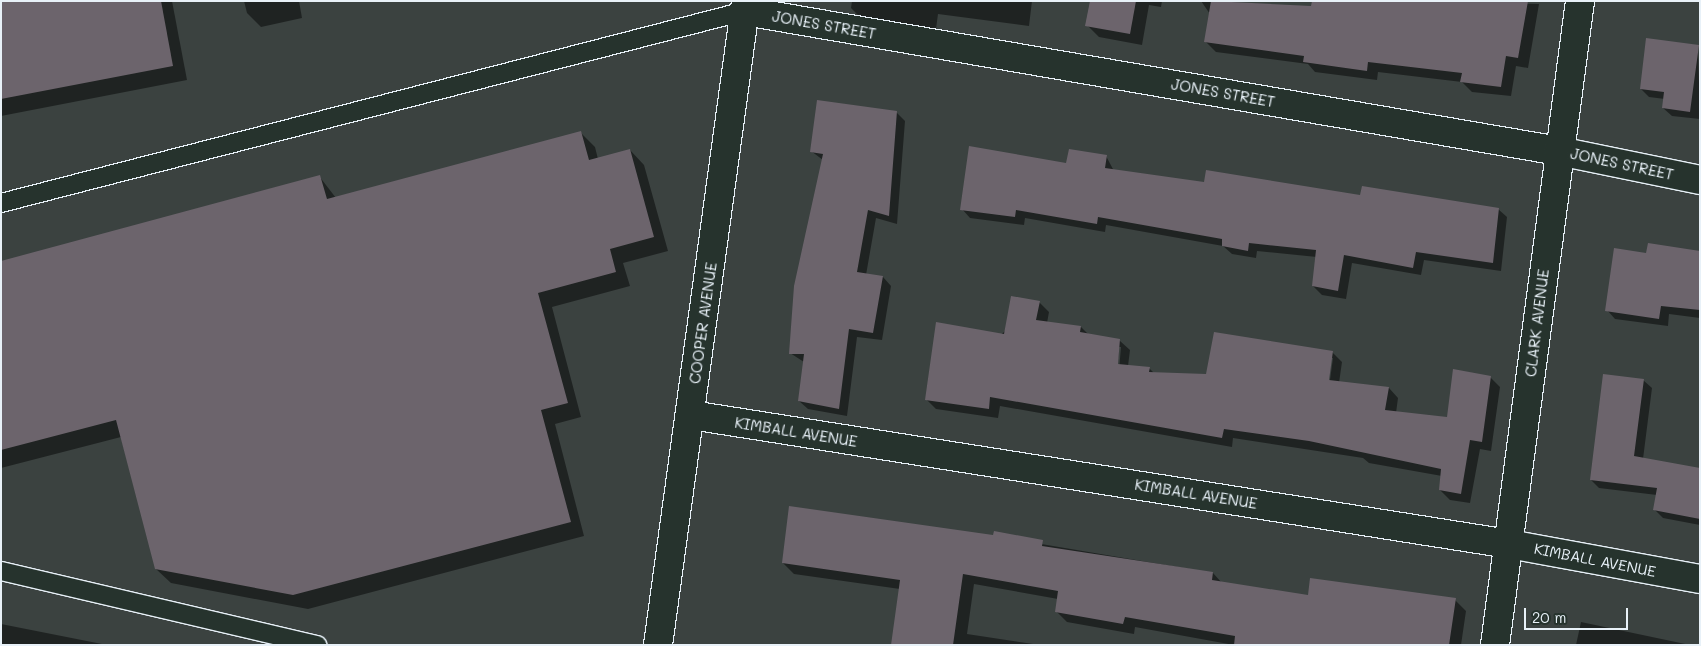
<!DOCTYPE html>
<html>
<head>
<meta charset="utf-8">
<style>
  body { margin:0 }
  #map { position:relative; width:1701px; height:646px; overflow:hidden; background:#3b4240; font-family:Mali,sans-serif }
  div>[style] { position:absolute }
  .shadow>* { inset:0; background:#0007 }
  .building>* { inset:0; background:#6c646c }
  .roads { filter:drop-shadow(1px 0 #e8f1f8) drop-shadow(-1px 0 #e8f1f8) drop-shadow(0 1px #e8f1f8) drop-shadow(0 -1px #e8f1f8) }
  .lane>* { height:18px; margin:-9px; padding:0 9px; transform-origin:9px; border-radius:9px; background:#26332d }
  .street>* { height:28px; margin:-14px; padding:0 14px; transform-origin:14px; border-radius:14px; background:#26332d }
  .secondary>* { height:28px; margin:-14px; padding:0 14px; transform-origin:14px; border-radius:14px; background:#26332d }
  span { translate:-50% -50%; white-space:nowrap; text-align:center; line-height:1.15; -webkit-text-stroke:5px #26332d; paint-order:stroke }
  .street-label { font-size:15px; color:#e8f1f8 }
  .frame { position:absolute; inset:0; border:2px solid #e8f1f8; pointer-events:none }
  .scale { position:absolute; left:1524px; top:608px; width:104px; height:22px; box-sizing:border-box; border:2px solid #e8f1f8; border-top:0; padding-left:6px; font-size:15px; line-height:18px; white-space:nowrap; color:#e8f1f8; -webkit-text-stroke:4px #26332d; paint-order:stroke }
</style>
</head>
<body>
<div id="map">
  <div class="shadow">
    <div style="clip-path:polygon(1px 1px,172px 1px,187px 80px,1px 116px)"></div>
    <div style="clip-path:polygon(244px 1px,299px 1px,302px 18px,261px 27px,247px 13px)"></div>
    <div style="clip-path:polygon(852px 1px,1032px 1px,1029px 26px,938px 14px,936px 29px,861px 18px,851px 8px)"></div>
    <div style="clip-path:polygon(1091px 1px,1162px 1px,1161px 7px,1149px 5px,1142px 45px,1099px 37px,1087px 25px)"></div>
    <div style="clip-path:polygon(1201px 1px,1312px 7px,1313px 1px,1539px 4px,1528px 68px,1516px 66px,1511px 96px,1472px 92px,1462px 82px,1378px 72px,1377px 80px,1315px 72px,1308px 64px,1216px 52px,1206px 42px,1210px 14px)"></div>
    <div style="clip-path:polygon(1698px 47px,1700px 119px,1672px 116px,1663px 108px,1665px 99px,1649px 97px,1641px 89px)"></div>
    <div style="clip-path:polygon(818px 101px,897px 113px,905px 121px,897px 224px,876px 218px,866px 275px,883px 277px,891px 286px,882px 340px,857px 337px,847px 416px,808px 409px,799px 401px,804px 362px,790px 353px,823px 160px,811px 151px)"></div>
    <div style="clip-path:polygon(581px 133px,595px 147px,598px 159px,630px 150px,644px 165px,668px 251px,623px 263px,630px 286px,552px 307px,581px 417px,555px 424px,584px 536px,308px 609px,171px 583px,156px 569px,121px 437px,1px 468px,1px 262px,319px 176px,336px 198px)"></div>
    <div style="clip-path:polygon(1106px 156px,1114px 171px,1205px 183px,1498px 209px,1507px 217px,1501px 271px,1424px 260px,1421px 275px,1352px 263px,1346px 299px,1322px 295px,1313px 286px,1317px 257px,1257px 251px,1256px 258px,1232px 254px,1223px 246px,1106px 225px,1105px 232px,1025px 218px,1024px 225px,970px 218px,962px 209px,1067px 164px)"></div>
    <div style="clip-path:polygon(1700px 252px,1700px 318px,1669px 314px,1668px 326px,1615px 319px,1607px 310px,1648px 255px)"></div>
    <div style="clip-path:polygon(evenodd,1039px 302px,1049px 312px,1047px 323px,1081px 327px,1089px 335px,1120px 341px,1130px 350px,1128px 366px,1149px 368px,1155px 374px,1207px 376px,1332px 352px,1342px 362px,1339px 383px,1389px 388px,1398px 398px,1396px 413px,1449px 418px,1490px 377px,1500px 387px,1491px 451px,1480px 449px,1470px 503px,1450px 500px,1440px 490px,1442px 476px,1369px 463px,1363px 458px,1233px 438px,1232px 447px,1000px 406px,998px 418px,936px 409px,926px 399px,1039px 302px,1119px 347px,1121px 347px,1119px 370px,1117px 370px,1119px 347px,1039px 302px,1330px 358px,1333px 358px,1329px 387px,1327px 386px,1330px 358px)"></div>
    <div style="clip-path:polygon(1643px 380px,1652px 388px,1643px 459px,1700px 469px,1700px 525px,1663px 518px,1655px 510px,1657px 495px,1599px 488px,1591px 480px)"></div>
    <div style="clip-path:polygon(994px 536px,1213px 573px,1222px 583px,1309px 596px,1455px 600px,1466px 611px,1461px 645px,1234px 645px,1135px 627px,1134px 634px,1067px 622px,1056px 611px,1058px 599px,974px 584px,967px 634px,1040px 645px,893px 645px,900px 589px,794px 574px,783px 563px)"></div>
    <div style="clip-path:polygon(1581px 622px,1690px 645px,1576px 645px)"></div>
    <div style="clip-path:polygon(1px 624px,107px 645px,1px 645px)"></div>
  </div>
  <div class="building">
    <div style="clip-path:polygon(1px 1px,161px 1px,173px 66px,1px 99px)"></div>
    <div style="clip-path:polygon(1090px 1px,1136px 1px,1130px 34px,1085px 26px)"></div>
    <div style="clip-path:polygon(1211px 1px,1311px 6px,1312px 1px,1528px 1px,1518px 58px,1506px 56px,1501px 87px,1460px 82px,1462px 73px,1368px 62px,1367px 71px,1303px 62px,1304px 56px,1204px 42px)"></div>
    <div style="clip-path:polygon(1646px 38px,1699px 45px,1690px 112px,1662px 108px,1664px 92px,1640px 89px)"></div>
    <div style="clip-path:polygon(817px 100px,897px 111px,889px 216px,868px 210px,857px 272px,883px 276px,873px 333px,849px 329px,839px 409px,798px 401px,804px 354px,789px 354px,794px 286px,823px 154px,810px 152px)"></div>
    <div style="clip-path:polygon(581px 131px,589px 160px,630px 149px,654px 237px,610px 249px,616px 272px,538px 293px,568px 403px,541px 410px,571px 522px,293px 595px,155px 569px,116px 420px,1px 450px,1px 261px,320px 175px,327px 199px)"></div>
    <div style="clip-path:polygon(969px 146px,1066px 163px,1069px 149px,1107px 155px,1105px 168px,1204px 182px,1206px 170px,1360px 195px,1362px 186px,1499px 208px,1493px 263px,1416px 252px,1413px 268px,1344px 255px,1338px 291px,1312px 286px,1316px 250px,1249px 243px,1248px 251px,1222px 246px,1222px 239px,1098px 217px,1097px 224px,1016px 210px,1015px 217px,960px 210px)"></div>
    <div style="clip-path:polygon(1648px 243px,1700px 251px,1700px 310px,1661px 306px,1659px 319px,1605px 311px,1614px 248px,1646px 253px)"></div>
    <div style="clip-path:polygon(1011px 296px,1040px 301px,1036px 320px,1081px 326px,1080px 332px,1120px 339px,1118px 364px,1150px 367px,1149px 372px,1206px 374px,1214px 332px,1333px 351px,1329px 380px,1389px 387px,1385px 410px,1447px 417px,1453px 369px,1491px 376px,1482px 442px,1470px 440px,1461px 494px,1439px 490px,1441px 469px,1309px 441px,1224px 429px,1222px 438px,990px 397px,989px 409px,925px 400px,936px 322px,1004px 334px)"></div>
    <div style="clip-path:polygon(1603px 374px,1644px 379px,1634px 456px,1700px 468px,1700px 519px,1653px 510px,1657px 488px,1590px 480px)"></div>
    <div style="clip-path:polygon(789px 506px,993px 535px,994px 531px,1043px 540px,1042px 546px,1213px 572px,1212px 580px,1308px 595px,1310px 578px,1456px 598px,1449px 645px,1234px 645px,1235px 636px,1125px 617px,1123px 624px,1055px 612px,1058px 591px,963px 574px,953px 645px,891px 645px,900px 580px,782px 563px)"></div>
  </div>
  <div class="roads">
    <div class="lane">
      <div style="left:1px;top:203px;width:768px;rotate:-14.47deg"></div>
      <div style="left:1px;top:571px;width:325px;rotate:13.2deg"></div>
    </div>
    <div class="street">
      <div style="left:745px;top:11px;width:826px;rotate:9.76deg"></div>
      <div style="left:1559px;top:151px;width:144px;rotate:11.6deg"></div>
      <div style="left:691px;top:415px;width:828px;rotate:8.96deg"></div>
      <div style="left:1509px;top:544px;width:194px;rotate:10.4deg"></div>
      <div style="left:658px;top:645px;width:650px;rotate:-82.22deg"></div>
    </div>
    <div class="secondary">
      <div style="left:1495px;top:645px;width:650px;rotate:-82.48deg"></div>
    </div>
  </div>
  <div class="street-label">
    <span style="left:824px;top:25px;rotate:10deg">JONES STREET</span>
    <span style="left:1223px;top:93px;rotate:10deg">JONES STREET</span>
    <span style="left:1622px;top:164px;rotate:12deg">JONES STREET</span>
    <span style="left:703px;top:323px;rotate:-82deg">COOPER AVENUE</span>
    <span style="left:1537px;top:323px;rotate:-83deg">CLARK AVENUE</span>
    <span style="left:796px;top:432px;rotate:9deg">KIMBALL AVENUE</span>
    <span style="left:1196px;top:494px;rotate:9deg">KIMBALL AVENUE</span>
    <span style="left:1595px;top:560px;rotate:11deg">KIMBALL AVENUE</span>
  </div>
  <div class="frame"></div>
  <div class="scale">20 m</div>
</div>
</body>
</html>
